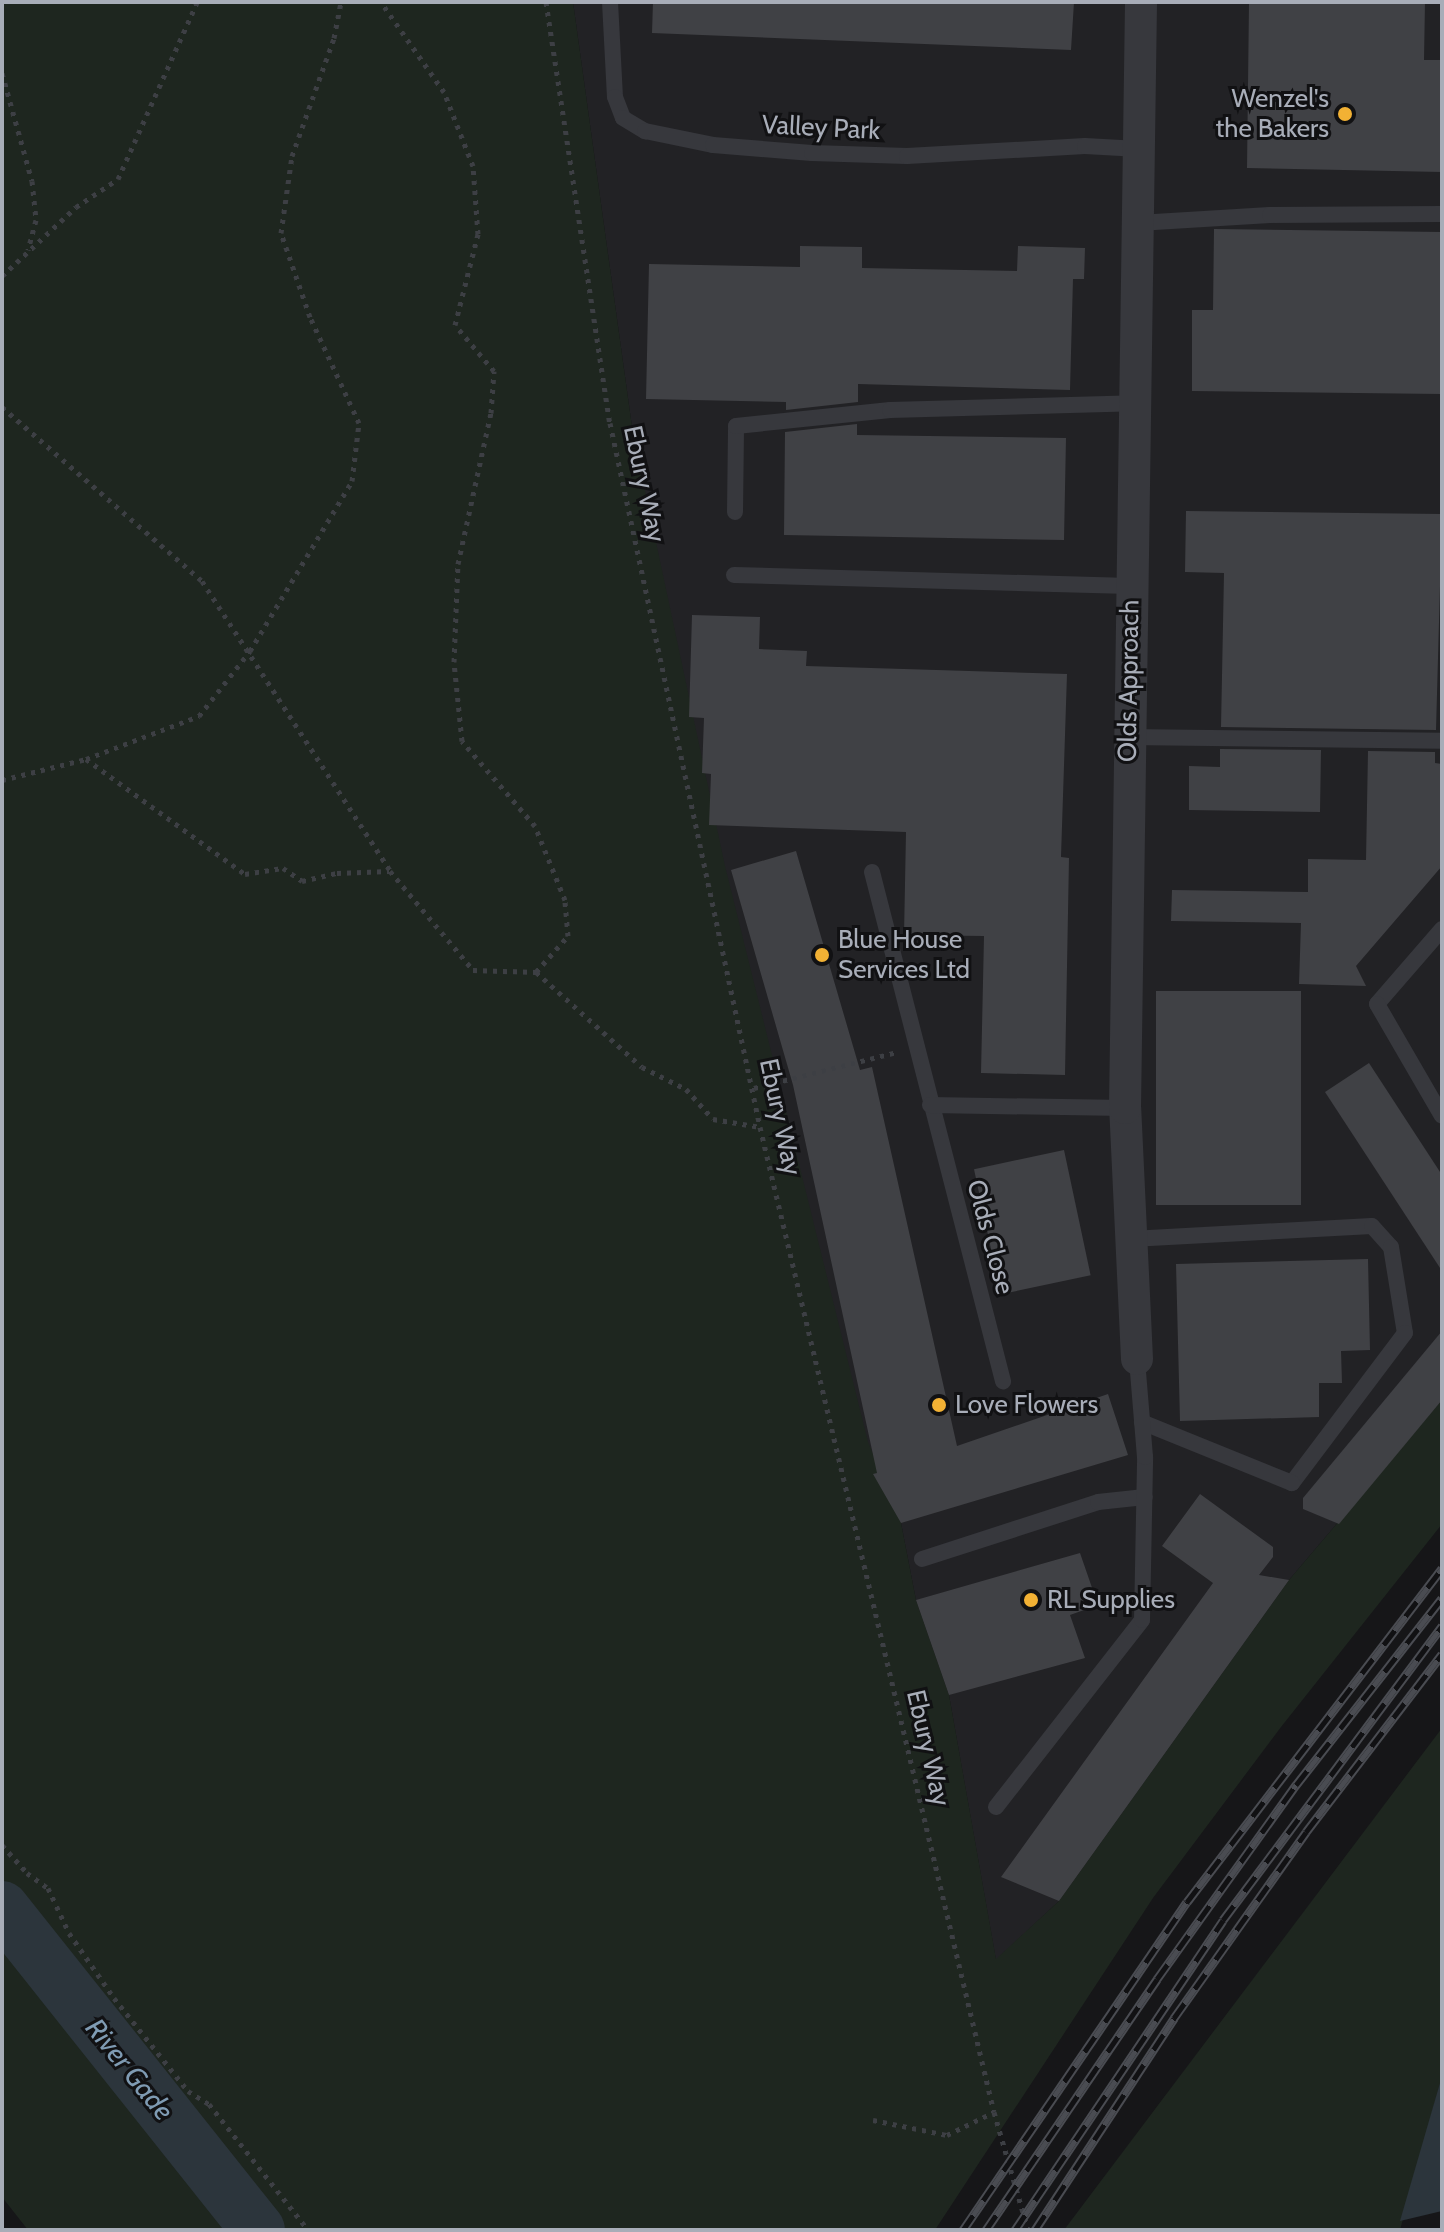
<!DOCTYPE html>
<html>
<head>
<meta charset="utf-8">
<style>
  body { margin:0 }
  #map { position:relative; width:1444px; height:2232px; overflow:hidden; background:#161618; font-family:Cabin,sans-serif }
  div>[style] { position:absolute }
  .built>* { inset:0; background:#222225 }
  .green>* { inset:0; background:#1e261f }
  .water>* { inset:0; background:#2c353c }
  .river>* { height:54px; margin:-27px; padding:0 27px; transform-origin:27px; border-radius:27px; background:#2c353c }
  .building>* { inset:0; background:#404145; transform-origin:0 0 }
  .path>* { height:5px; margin-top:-2.5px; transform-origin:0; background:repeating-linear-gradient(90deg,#3d3f44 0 4px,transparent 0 10px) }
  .lane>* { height:16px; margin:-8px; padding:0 8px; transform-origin:8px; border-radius:8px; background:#37383d }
  .street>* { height:32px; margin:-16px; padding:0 16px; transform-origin:16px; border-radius:16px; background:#37383d }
  .rail>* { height:9px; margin-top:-4.5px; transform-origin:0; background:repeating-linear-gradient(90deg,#111113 0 18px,#4a4c52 0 36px); box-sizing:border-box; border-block:2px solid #4a4c52 }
  .dots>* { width:22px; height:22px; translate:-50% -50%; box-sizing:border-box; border:4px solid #111113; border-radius:50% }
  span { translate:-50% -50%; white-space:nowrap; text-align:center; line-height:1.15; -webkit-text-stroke:6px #111113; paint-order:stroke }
  .poi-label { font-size:26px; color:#a8adb8 }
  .right { translate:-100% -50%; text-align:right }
  .left { translate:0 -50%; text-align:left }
  .street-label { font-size:26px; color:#a8adb8 }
  .water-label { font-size:28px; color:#7f9bb3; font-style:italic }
  .frame { position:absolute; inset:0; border:4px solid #a8adb8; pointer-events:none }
</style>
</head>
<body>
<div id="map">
  <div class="built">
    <div style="clip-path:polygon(573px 2px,1442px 2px,1442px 1400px,1289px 1580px,1059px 1901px,996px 1960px,949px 1695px,916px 1600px,901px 1523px,873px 1474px,709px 825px,633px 434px)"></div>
  </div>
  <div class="green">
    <div style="clip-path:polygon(2px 2px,573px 2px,633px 434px,725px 866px,868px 1442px,901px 1523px,916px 1600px,949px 1695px,996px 1959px,1059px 1901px,1289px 1580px,1442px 1400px,1442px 1524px,1281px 1727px,1153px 1898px,935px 2230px,28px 2230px,2px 2197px)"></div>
    <div style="clip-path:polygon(1442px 1728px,1442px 2076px,1400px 2230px,1064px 2230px)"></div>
  </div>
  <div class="water">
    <div style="clip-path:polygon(1442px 2076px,1442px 2211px,1400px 2221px)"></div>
  </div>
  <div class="river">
    <div style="left:2px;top:1908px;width:411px;rotate:51.5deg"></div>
  </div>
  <div class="building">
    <div style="clip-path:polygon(653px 2px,1074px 2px,1071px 50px,652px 33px)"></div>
    <div style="clip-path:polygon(1249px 2px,1425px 2px,1424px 60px,1442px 60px,1442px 172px,1247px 168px)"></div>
    <div style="clip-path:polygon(1214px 229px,1442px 232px,1442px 394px,1192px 391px,1192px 310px,1213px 310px)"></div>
    <div style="clip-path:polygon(800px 246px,862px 247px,862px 268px,1017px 271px,1018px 246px,1085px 248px,1084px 279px,1073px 279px,1070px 390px,858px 384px,858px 402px,786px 410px,786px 402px,646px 399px,649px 264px,800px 267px)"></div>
    <div style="clip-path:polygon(857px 424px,857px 435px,1066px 438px,1064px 540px,784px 535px,785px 432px)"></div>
    <div style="clip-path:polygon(1186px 511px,1442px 514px,1436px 730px,1221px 727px,1224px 573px,1185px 572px)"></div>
    <div style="clip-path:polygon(692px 615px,760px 617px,759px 649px,807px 651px,806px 666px,1067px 674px,1061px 857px,1069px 858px,1065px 1075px,981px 1073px,984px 936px,904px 935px,906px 832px,709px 825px,711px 774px,702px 773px,704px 718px,689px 717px)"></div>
    <div style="clip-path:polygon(1220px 749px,1321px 750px,1320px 812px,1189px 810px,1189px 766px,1220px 767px)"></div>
    <div style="clip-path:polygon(1368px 751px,1435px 752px,1435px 763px,1442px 764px,1442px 866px,1356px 966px,1366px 986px,1299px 984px,1301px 923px,1171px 921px,1172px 890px,1308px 892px,1308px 859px,1366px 860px)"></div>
    <div style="clip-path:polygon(796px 851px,860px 1070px,872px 1067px,957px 1446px,1108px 1394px,1128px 1455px,901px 1523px,873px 1474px,877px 1473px,793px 1085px,731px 870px)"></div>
    <div style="left:1301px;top:991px;width:214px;height:145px;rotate:90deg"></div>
    <div style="clip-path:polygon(1369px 1063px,1442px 1175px,1442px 1271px,1325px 1092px)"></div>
    <div style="left:1064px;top:1150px;width:128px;height:92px;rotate:78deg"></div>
    <div style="clip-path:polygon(1368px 1259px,1370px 1350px,1341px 1351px,1342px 1383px,1319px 1383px,1319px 1417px,1180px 1421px,1176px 1264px)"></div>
    <div style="clip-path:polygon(1442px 1331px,1442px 1400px,1339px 1524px,1303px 1509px,1303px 1498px)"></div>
    <div style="clip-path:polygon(1200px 1494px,1273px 1547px,1273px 1557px,1259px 1575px,1289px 1580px,1059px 1901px,1001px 1877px,1213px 1583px,1162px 1546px)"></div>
    <div style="clip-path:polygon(1080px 1553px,1098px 1605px,1070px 1615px,1085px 1658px,949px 1695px,916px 1600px)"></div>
  </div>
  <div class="path">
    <div style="left:546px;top:2px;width:426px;rotate:81.4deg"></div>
    <div style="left:610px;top:423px;width:720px;rotate:77.97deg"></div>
    <div style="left:760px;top:1127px;width:1012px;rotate:76.64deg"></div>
    <div style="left:994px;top:2112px;width:123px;rotate:73.9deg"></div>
    <div style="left:2px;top:73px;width:112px;rotate:74.5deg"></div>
    <div style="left:32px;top:181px;width:39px;rotate:84deg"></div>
    <div style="left:36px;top:220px;width:31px;rotate:105deg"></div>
    <div style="left:2px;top:276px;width:101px;rotate:-43deg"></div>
    <div style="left:76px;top:207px;width:50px;rotate:-33.7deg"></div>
    <div style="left:118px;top:179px;width:194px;rotate:-65.9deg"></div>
    <div style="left:2px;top:407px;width:265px;rotate:41deg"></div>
    <div style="left:202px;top:581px;width:346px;rotate:57deg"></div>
    <div style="left:390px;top:871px;width:129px;rotate:50deg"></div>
    <div style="left:473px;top:970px;width:63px;rotate:1.8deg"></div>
    <div style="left:536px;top:972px;width:48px;rotate:-48.4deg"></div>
    <div style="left:568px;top:936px;width:36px;rotate:-95deg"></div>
    <div style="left:565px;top:900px;width:80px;rotate:-112.1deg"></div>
    <div style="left:535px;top:826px;width:112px;rotate:-130.7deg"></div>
    <div style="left:462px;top:741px;width:79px;rotate:-95.8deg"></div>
    <div style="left:454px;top:662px;width:98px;rotate:-87.7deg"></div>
    <div style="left:458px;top:564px;width:155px;rotate:-77.7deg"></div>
    <div style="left:491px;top:413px;width:42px;rotate:-85.9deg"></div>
    <div style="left:494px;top:371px;width:60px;rotate:-130.3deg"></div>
    <div style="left:455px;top:325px;width:94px;rotate:-75.8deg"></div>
    <div style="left:478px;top:234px;width:68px;rotate:-94.2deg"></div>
    <div style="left:473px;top:166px;width:79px;rotate:-111.4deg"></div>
    <div style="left:444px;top:92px;width:110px;rotate:-125deg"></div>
    <div style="left:86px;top:759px;width:196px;rotate:35.9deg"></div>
    <div style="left:245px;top:874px;width:38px;rotate:-9deg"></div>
    <div style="left:283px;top:868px;width:23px;rotate:34deg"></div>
    <div style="left:302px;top:881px;width:36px;rotate:-13deg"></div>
    <div style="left:337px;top:873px;width:52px;rotate:-2.2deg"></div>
    <div style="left:2px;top:780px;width:87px;rotate:-14deg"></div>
    <div style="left:86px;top:759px;width:121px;rotate:-20.8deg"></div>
    <div style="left:199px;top:716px;width:83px;rotate:-51.9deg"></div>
    <div style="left:250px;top:651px;width:198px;rotate:-59deg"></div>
    <div style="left:352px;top:481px;width:58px;rotate:-83.1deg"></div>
    <div style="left:359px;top:423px;width:117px;rotate:-114.8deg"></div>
    <div style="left:310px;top:317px;width:89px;rotate:-109deg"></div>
    <div style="left:281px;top:233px;width:78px;rotate:-81.9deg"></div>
    <div style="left:292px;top:156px;width:125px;rotate:-70.4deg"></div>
    <div style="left:334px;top:38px;width:37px;rotate:-79deg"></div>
    <div style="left:536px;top:972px;width:142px;rotate:41.9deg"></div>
    <div style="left:642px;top:1067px;width:49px;rotate:26.6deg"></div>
    <div style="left:686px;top:1089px;width:40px;rotate:48deg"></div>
    <div style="left:713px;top:1119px;width:48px;rotate:9.7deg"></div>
    <div style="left:754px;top:1088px;width:147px;rotate:-14.1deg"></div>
    <div style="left:2px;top:1845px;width:38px;rotate:48deg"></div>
    <div style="left:27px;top:1873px;width:26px;rotate:36deg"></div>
    <div style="left:48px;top:1888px;width:50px;rotate:65deg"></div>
    <div style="left:69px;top:1933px;width:79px;rotate:55.3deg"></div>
    <div style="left:114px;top:1998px;width:119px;rotate:51.5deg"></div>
    <div style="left:188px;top:2091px;width:25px;rotate:32deg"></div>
    <div style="left:209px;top:2104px;width:160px;rotate:51.8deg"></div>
    <div style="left:873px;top:2120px;width:76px;rotate:11.5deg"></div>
    <div style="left:947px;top:2135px;width:52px;rotate:-26.1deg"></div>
  </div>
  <div class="lane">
    <div style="left:610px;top:2px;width:95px;rotate:87deg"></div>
    <div style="left:615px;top:97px;width:22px;rotate:69deg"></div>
    <div style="left:623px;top:118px;width:26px;rotate:31deg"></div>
    <div style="left:645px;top:131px;width:69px;rotate:11.6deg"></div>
    <div style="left:713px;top:145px;width:99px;rotate:4.6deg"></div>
    <div style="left:812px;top:153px;width:95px;rotate:1.8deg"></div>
    <div style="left:907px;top:156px;width:178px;rotate:-3.2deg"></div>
    <div style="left:1085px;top:146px;width:54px;rotate:3.2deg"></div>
    <div style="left:1138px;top:223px;width:132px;rotate:-3.5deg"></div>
    <div style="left:1270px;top:215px;width:172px;rotate:-0.3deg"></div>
    <div style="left:735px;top:512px;width:86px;rotate:-89.3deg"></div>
    <div style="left:736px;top:426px;width:155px;rotate:-5.9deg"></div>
    <div style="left:890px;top:410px;width:244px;rotate:-1.6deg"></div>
    <div style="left:734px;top:575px;width:396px;rotate:1.6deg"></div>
    <div style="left:1128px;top:737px;width:314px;rotate:0.7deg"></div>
    <div style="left:872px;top:872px;width:526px;rotate:75.57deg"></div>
    <div style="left:1442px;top:929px;width:99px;rotate:130.9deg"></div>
    <div style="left:1377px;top:1004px;width:129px;rotate:59.9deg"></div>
    <div style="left:930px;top:1105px;width:195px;rotate:0.9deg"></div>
    <div style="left:1131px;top:1239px;width:241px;rotate:-3.1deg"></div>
    <div style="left:1372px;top:1226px;width:28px;rotate:48deg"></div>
    <div style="left:1391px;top:1247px;width:87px;rotate:80.8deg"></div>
    <div style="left:1405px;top:1333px;width:188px;rotate:127deg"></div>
    <div style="left:1292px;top:1483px;width:162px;rotate:-157.9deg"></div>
    <div style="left:922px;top:1559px;width:185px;rotate:-17.9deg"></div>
    <div style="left:1098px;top:1502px;width:47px;rotate:-6.1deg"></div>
    <div style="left:996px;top:1807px;width:237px;rotate:-52deg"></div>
    <div style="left:1142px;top:1620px;width:163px;rotate:-88.9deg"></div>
    <div style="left:1145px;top:1457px;width:98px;rotate:-94.7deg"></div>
  </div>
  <div class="street">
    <div style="left:1137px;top:1359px;width:251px;rotate:-92.7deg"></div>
    <div style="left:1125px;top:1108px;width:1106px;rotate:-89.17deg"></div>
  </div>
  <div class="rail">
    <div style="left:963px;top:2230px;width:397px;rotate:-55.7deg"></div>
    <div style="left:1187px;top:1902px;width:420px;rotate:-52.6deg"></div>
    <div style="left:986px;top:2230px;width:304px;rotate:-55.7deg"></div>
    <div style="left:1157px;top:1979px;width:239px;rotate:-54.4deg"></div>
    <div style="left:1296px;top:1785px;width:237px;rotate:-52deg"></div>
    <div style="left:1015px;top:2230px;width:373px;rotate:-56.1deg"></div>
    <div style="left:1223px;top:1920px;width:367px;rotate:-53.3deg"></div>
    <div style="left:1035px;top:2230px;width:254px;rotate:-56.7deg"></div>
    <div style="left:1174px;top:2018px;width:228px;rotate:-54.6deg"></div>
    <div style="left:1306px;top:1832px;width:224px;rotate:-52.6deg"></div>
  </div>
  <div class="dots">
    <div style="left:1345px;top:114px;background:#f2b134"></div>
    <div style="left:822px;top:955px;background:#f2b134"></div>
    <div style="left:939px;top:1405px;background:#f2b134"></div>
    <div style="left:1031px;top:1600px;background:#f2b134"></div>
  </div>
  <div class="poi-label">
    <span class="right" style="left:1329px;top:114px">Wenzel's<br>the Bakers</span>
    <span class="left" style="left:838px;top:955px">Blue House<br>Services Ltd</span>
    <span class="left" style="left:955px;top:1405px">Love Flowers</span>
    <span class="left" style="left:1047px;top:1600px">RL Supplies</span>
  </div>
  <div class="street-label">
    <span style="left:821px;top:128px;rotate:3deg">Valley Park</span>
    <span style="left:644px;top:484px;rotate:78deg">Ebury Way</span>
    <span style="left:1129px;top:681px;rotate:-89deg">Olds Approach</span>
    <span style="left:780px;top:1117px;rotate:78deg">Ebury Way</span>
    <span style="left:990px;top:1237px;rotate:75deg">Olds Close</span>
    <span style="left:928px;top:1748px;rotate:77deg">Ebury Way</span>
  </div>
  <div class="water-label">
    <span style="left:130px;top:2069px;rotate:51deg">River Gade</span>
  </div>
  <div class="frame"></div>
</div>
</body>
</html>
